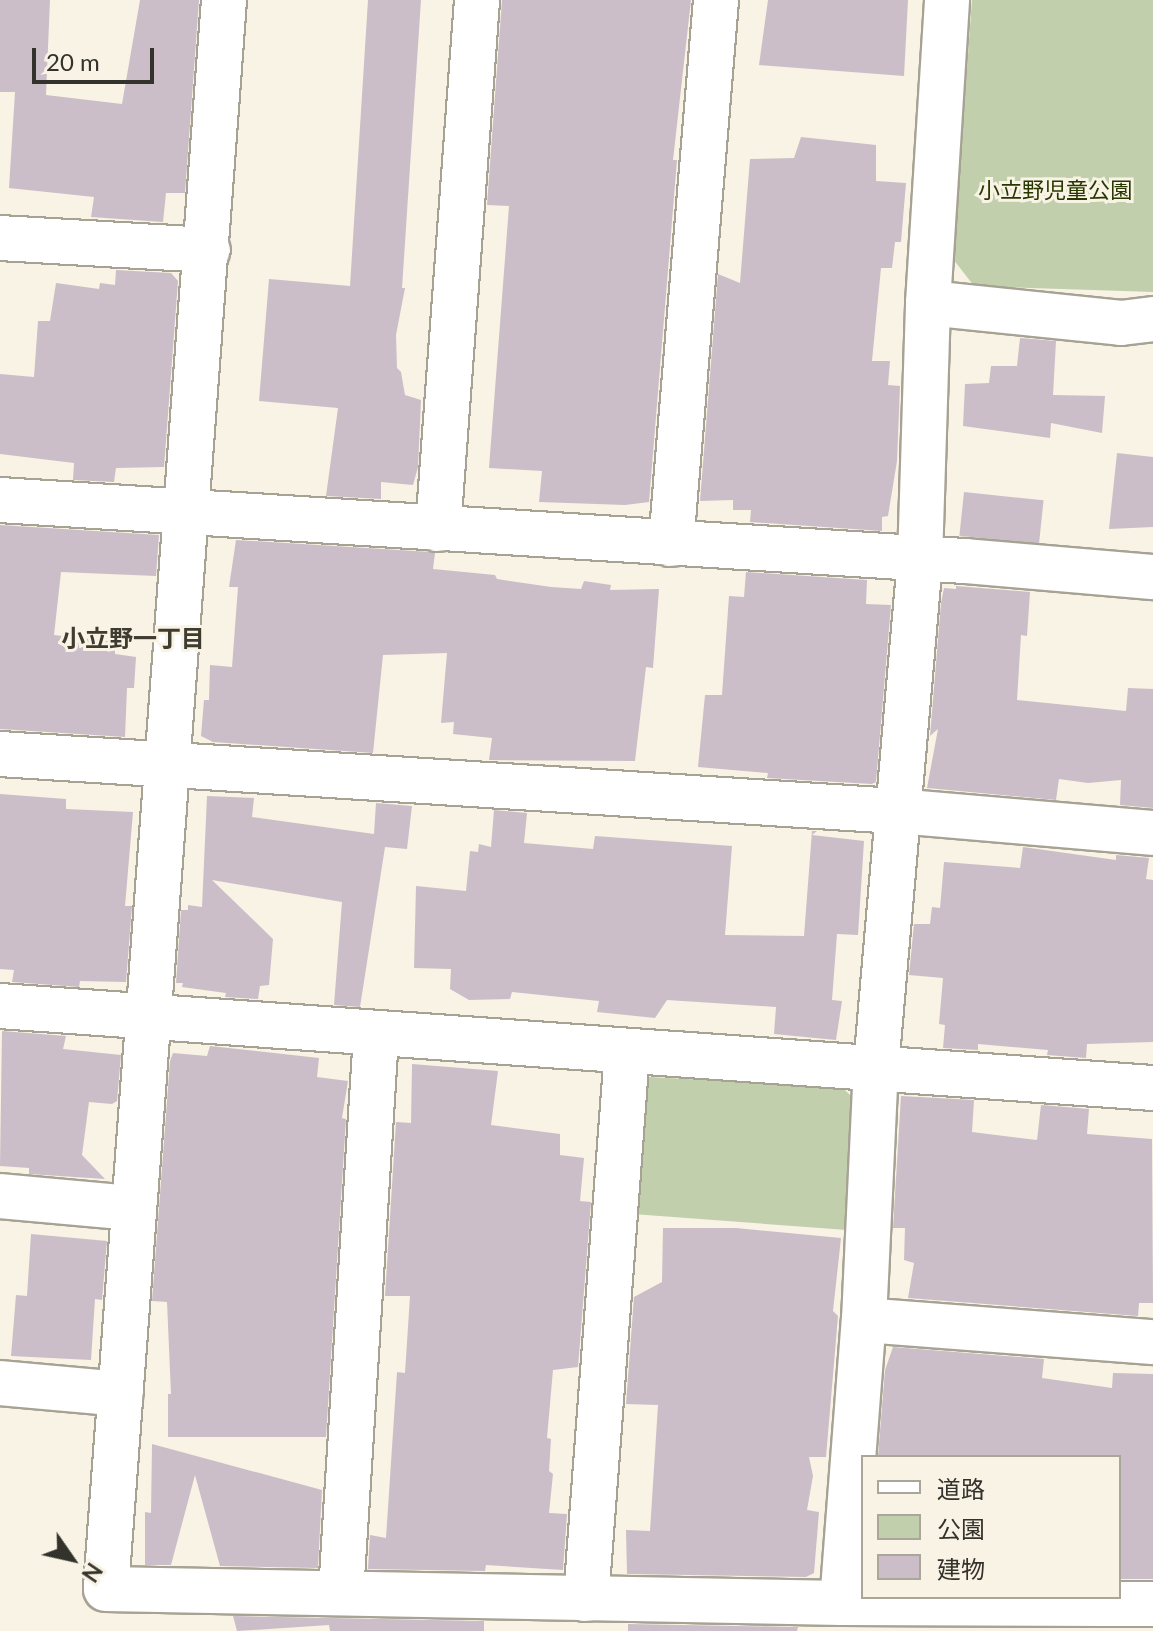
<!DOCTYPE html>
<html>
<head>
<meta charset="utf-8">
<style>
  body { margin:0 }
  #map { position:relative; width:1153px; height:1631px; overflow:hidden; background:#f8f3e4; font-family:Lato,"Noto Sans JP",sans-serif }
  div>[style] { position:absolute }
  .green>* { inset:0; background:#c1cfad }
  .building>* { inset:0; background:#cbbec8; transform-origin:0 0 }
  .roads { filter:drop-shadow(2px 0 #a6a294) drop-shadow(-2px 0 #a6a294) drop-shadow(0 2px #a6a294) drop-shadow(0 -2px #a6a294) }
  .minor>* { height:44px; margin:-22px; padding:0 22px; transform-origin:22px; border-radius:22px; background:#fff }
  span { translate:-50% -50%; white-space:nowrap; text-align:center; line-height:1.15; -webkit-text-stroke:6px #f8f3e4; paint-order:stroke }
  .park-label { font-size:22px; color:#273700 }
  .neighbourhood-label { font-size:24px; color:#3e3b2f; font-weight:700 }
  .legend { position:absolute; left:861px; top:1455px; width:260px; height:144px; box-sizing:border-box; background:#f8f3e4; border:2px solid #aaa69a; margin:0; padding:10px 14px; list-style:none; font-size:24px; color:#34322c }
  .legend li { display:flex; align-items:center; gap:16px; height:40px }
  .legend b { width:40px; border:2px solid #aaa69a }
  .north { position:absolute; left:32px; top:1519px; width:80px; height:80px; -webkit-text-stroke:6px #f8f3e4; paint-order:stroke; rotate:124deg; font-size:22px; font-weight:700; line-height:32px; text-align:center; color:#34322c }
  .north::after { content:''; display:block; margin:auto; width:28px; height:36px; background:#34322c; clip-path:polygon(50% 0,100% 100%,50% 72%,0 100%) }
  .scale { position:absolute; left:32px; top:48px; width:122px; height:36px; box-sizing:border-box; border:4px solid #34322c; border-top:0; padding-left:10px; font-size:24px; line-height:28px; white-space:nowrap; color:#34322c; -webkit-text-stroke:6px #f8f3e4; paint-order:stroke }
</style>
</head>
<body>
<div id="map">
  <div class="green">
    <div style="clip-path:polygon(972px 0,1153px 0,1153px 292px,974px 286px,953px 259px)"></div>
    <div style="clip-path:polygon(649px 1077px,842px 1087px,851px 1096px,847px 1230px,633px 1214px,636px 1097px)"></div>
  </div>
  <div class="building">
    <div style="clip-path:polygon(0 0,50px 0,46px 95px,122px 104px,140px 0,199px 0,185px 193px,166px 193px,163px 222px,91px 217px,94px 197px,9px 188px,15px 92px,0 92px)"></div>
    <div style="clip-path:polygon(368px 0,421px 0,402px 288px,405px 288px,396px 335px,397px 368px,401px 372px,405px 395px,421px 400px,418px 467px,413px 485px,381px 482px,381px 499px,326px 496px,338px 408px,259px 401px,269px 279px,350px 286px)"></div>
    <div style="clip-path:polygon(502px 0,691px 0,673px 160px,677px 160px,649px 502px,625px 505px,539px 502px,542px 471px,489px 468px,509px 206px,487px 205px)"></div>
    <div style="clip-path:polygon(768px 0,908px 0,904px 76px,759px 65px)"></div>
    <div style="clip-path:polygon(801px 137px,876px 145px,876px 181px,906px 183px,901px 242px,895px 242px,892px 268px,881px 268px,872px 361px,890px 361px,888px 385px,900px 386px,897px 461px,888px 516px,882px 517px,882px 531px,750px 522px,751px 510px,733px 510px,733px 500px,700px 501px,718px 274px,740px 283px,750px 159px,794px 158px)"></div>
    <div style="clip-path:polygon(116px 270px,171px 273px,178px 281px,164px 467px,116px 468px,114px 482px,73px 480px,74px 463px,0 454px,0 374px,34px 377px,38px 321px,50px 321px,56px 283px,99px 289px,100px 283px,115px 285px)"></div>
    <div style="clip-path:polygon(1020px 338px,1056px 341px,1053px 395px,1105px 396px,1102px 433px,1051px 423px,1050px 438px,963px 426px,965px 384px,989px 383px,991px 366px,1017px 366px)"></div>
    <div style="clip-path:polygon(1117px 453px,1153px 457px,1153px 527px,1109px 529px)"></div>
    <div style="left:964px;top:492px;width:80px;height:44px;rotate:6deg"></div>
    <div style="clip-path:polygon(0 525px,159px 535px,156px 576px,61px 572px,54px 635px,115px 642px,115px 654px,136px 657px,134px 688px,127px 688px,125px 737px,0 729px)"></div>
    <div style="clip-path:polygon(236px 540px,431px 552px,435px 553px,433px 569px,495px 575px,497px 579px,551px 587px,581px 589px,584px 581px,611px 585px,610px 590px,659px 589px,653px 668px,646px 667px,635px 761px,489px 760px,492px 738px,453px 734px,454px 722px,441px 723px,447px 653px,383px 655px,373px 753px,213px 742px,201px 736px,204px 700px,209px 700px,210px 665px,232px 667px,238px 587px,229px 587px)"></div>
    <div style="clip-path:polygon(746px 572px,867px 580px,866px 604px,891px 605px,876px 782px,872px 784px,767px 778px,768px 773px,698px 767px,705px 695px,722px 695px,729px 596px,744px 597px)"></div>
    <div style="clip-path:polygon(956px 586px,1030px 592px,1027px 636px,1021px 635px,1017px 700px,1126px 711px,1128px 688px,1153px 689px,1153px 808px,1120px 805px,1121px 780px,1088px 783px,1059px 779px,1056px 800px,927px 788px,938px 729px,930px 736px,941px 603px,944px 588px,956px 589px)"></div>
    <div style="clip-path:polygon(0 794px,66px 799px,66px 809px,133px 812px,125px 906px,132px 906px,126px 982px,80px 981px,79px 987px,12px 982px,14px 970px,0 969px)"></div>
    <div style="clip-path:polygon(207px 796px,254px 798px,252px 817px,374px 834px,376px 803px,412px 806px,407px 849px,385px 847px,360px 1007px,334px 1005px,342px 902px,212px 880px,273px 939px,269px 985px,260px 986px,258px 999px,225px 997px,226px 993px,182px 987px,183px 983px,176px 983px,181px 910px,188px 910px,188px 905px,202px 907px)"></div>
    <div style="clip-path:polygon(494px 810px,527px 813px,524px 843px,593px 849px,595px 836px,732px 846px,725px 935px,804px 936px,812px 831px,817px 831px,812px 835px,864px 841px,858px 935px,837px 934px,832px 1000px,842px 1001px,836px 1040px,774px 1034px,776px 1007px,667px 1000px,655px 1018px,597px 1012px,599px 1001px,512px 992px,510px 999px,469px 1000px,450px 989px,451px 969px,414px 968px,416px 886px,466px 891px,470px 851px,478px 852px,479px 844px,491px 847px)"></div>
    <div style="clip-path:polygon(1023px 847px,1116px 860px,1116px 855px,1149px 858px,1146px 879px,1153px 880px,1153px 1042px,1087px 1044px,1086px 1058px,1047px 1055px,1048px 1050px,978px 1044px,978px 1050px,943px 1048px,945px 1025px,939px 1024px,943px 978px,909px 975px,914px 924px,930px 924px,932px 907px,940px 908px,944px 862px,1020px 868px)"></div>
    <div style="clip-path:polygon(2px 1031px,66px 1036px,63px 1049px,121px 1055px,117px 1101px,112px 1104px,89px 1102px,82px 1155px,105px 1179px,29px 1174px,29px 1168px,0 1166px)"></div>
    <div style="clip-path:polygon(210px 1046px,319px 1058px,317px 1077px,348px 1081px,342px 1118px,346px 1119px,326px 1437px,168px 1437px,168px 1394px,171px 1394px,167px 1302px,152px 1301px,170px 1061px,173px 1053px,207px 1056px)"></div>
    <div style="clip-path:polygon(412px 1064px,498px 1071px,491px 1125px,560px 1134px,560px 1155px,584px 1158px,580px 1201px,591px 1202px,578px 1367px,553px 1370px,547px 1438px,551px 1439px,549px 1471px,553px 1474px,549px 1513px,567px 1514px,563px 1570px,486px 1565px,485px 1571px,368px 1569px,370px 1535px,386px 1538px,397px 1372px,405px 1373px,410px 1296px,385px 1296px,396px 1122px,411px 1123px)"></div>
    <div style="clip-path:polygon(901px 1096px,974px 1100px,972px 1132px,1037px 1140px,1041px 1105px,1089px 1109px,1087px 1134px,1152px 1139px,1153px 1303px,1139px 1303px,1138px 1316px,908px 1298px,914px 1263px,904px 1260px,905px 1228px,893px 1228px)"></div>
    <div style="clip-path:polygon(663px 1228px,736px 1228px,841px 1238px,833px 1311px,838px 1316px,826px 1457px,809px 1457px,813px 1476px,807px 1510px,819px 1512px,814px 1573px,806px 1577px,627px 1574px,626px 1530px,650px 1531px,658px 1405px,626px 1404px,634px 1297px,662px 1282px)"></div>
    <div style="clip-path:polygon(31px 1234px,107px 1241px,102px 1300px,95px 1299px,91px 1360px,11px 1356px,16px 1295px,27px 1296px)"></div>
    <div style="clip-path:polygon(893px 1347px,1044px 1359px,1042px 1378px,1112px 1388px,1113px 1373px,1153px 1374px,1153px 1579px,1120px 1579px,1119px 1457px,878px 1456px,885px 1370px)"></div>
    <div style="clip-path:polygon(152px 1444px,322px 1490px,318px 1568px,220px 1566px,195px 1475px,171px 1565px,145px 1565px,145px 1512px,151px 1513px)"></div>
    <div style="clip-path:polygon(233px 1616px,484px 1621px,484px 1631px,330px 1631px,329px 1625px,237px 1631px)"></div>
    <div style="clip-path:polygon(628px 1624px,798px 1627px,797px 1631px,628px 1631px)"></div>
  </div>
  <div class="roads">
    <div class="minor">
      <div style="left:224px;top:0;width:1593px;rotate:94.25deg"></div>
      <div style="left:106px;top:1589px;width:736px;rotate:1.09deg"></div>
      <div style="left:842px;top:1603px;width:311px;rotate:0.2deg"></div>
      <div style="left:0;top:238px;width:208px;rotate:3.3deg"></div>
      <div style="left:928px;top:303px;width:194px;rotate:5.9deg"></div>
      <div style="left:1121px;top:323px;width:32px;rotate:-7deg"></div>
      <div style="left:0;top:500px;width:967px;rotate:3.62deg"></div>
      <div style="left:965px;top:561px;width:189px;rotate:4.9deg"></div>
      <div style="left:438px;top:529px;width:530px;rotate:-85.78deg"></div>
      <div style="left:671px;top:544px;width:546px;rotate:-85.27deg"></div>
      <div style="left:0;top:754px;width:899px;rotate:3.64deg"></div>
      <div style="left:897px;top:811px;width:257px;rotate:4.9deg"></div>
      <div style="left:0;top:1006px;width:1156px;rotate:4.07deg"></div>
      <div style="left:0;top:1196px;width:134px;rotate:5.2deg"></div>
      <div style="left:864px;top:1320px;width:290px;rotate:4.4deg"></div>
      <div style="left:0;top:1383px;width:121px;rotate:5.2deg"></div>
      <div style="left:341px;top:1593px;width:559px;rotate:-86.41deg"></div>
      <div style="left:586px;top:1599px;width:549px;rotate:-85.71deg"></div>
      <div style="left:842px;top:1603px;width:284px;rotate:-85.6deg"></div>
      <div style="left:864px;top:1320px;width:253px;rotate:-87.3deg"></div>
      <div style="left:876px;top:1067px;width:509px;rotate:-85.04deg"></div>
      <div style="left:920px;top:560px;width:257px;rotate:-88.2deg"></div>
      <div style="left:928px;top:303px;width:304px;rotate:-86.4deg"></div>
    </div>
  </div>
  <div class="park-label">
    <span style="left:1055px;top:190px">小立野児童公園</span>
  </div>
  <div class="neighbourhood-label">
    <span style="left:133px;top:638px">小立野一丁目</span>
  </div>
  <ul class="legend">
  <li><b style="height:10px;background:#fff"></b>道路</li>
  <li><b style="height:22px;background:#c1cfad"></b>公園</li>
  <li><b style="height:22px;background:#cbbec8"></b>建物</li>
  </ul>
  <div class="north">N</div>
  <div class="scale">20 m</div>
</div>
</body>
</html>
